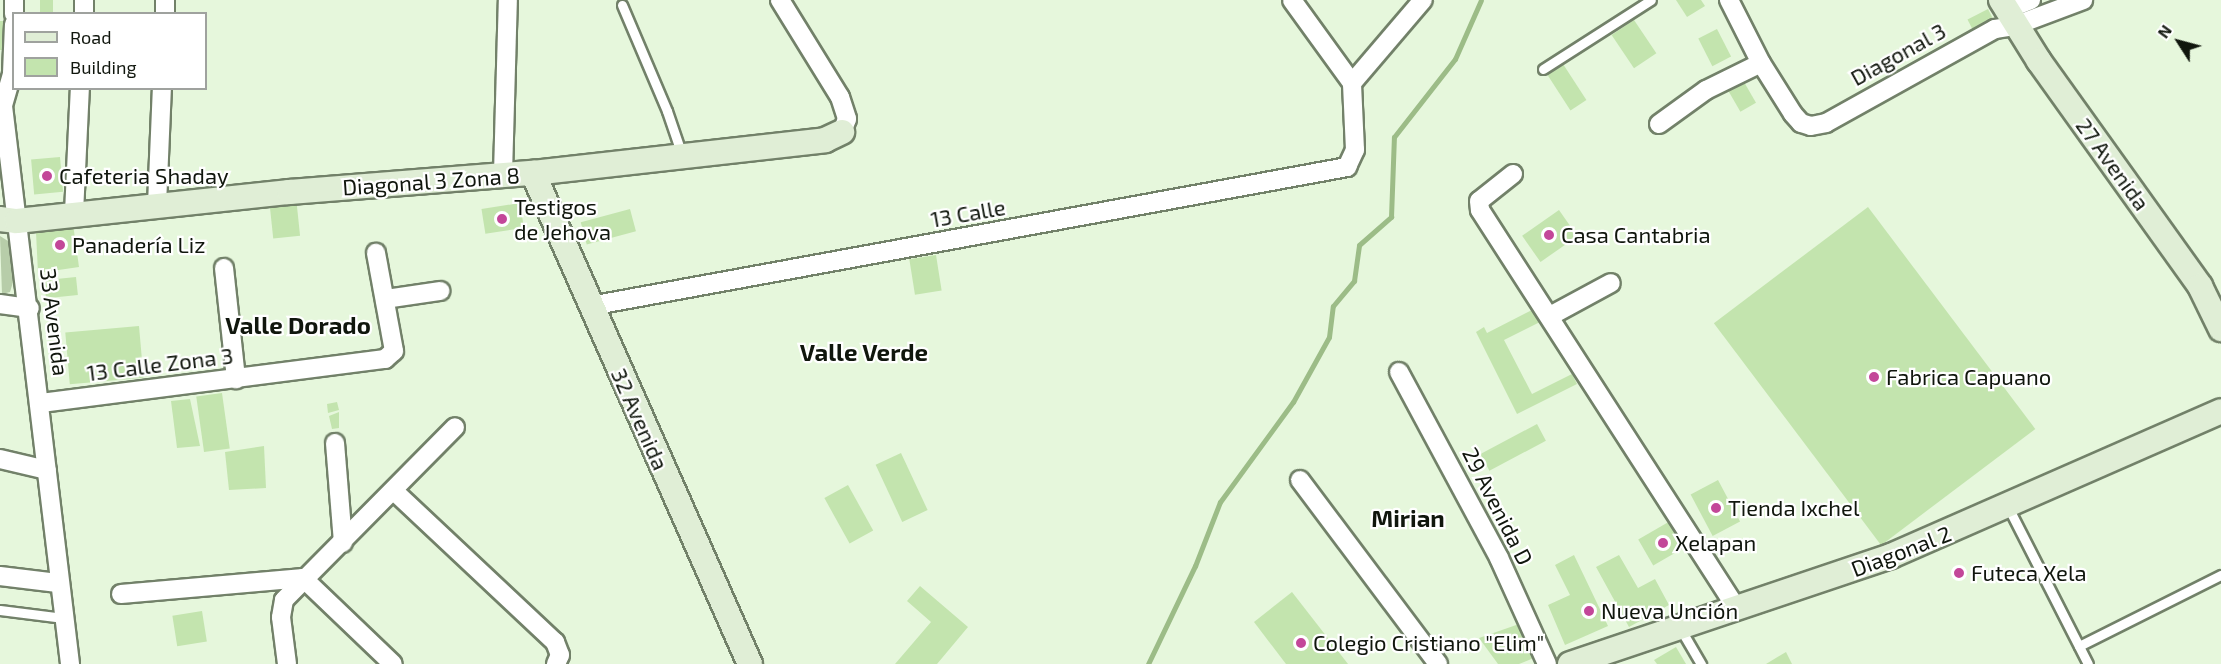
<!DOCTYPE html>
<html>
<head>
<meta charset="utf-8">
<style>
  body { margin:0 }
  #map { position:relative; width:2221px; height:664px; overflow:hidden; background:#e6f7dc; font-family:"Exo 2",sans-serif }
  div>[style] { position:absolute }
  .green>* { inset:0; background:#b7cda9 }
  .stream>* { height:5px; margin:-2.5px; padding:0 2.5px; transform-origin:2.5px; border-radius:2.5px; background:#9cbc87 }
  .building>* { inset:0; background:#c3e4ae; transform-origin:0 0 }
  .roads { filter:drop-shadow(2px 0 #728169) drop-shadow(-2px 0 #728169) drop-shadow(0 2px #728169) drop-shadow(0 -2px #728169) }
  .lane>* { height:9px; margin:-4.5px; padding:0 4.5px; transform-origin:4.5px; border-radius:4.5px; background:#fff }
  .street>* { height:18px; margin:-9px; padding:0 9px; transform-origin:9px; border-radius:9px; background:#fff }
  .secondary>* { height:24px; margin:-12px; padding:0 12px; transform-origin:12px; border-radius:12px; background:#e0eed6 }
  .dots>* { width:16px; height:16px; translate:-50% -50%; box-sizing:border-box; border:3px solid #fff; border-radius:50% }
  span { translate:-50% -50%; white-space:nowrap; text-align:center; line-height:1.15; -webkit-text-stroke:4.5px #fff; paint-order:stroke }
  .street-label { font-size:22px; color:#10160d }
  .poi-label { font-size:22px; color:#10160d }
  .left { translate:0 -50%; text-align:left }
  .neighbourhood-label { font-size:24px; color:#10160d; font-weight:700 }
  .legend { position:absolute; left:12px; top:12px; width:195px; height:78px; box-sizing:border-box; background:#fff; border:2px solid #9fa29e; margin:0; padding:8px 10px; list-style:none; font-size:18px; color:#10160d }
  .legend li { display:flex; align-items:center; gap:12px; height:30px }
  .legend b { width:30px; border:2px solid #9fa29e }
  .north { position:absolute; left:2149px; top:12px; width:60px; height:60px; -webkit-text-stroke:4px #fff; paint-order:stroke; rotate:306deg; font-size:16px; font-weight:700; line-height:24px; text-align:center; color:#10160d }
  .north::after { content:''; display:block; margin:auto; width:21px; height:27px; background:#10160d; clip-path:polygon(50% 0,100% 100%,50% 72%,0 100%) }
</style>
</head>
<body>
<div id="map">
  <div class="green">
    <div style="clip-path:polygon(0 236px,8px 241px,17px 269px,10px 292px,2px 294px)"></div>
  </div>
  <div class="stream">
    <div style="left:1148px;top:664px;width:109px;rotate:-64.4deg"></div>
    <div style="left:1195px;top:566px;width:69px;rotate:-68.7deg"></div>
    <div style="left:1220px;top:502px;width:124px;rotate:-53.9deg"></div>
    <div style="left:1293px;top:402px;width:74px;rotate:-61deg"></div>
    <div style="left:1329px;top:337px;width:31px;rotate:-83deg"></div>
    <div style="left:1333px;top:306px;width:33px;rotate:-50deg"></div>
    <div style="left:1354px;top:281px;width:36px;rotate:-82deg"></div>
    <div style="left:1359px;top:245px;width:43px;rotate:-41.2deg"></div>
    <div style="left:1391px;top:217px;width:80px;rotate:-87.9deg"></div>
    <div style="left:1394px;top:137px;width:99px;rotate:-52deg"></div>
    <div style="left:1455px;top:59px;width:64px;rotate:-66.2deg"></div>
  </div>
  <div class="building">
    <div style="left:40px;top:0;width:13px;height:13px"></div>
    <div style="clip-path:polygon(1676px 0,1701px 0,1705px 6px,1687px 17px)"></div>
    <div style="left:1988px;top:9px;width:16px;height:23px;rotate:63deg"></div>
    <div style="left:1634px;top:20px;width:40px;height:27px;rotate:56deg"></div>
    <div style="clip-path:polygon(0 21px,5px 21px,3px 50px,0 50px)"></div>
    <div style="left:1717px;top:29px;width:31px;height:21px;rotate:63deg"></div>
    <div style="left:1563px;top:64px;width:43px;height:19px;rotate:57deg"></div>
    <div style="left:1744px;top:82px;width:24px;height:18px;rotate:60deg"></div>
    <div style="left:60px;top:157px;width:35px;height:29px;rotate:85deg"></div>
    <div style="left:296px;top:197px;width:39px;height:27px;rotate:84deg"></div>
    <div style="left:520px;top:203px;width:25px;height:39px;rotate:81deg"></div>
    <div style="left:1868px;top:207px;width:278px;height:193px;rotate:53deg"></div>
    <div style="left:630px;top:209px;width:23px;height:51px;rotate:75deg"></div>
    <div style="left:1559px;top:210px;width:32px;height:45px;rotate:55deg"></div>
    <div style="clip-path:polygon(73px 224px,79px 267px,38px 273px,36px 232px)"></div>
    <div style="left:936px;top:255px;width:36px;height:27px;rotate:81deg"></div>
    <div style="left:76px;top:277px;width:18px;height:32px;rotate:84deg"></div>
    <div style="clip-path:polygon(1534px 309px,1540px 322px,1504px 340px,1532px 394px,1572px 374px,1577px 384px,1517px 414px,1476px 332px,1484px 327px,1487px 333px)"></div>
    <div style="left:139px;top:326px;width:52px;height:74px;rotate:85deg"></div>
    <div style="left:222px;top:393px;width:56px;height:26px;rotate:82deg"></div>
    <div style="clip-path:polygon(190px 399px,200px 446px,177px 448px,171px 401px)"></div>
    <div style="clip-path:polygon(337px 402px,339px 410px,328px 413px,327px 404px)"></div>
    <div style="clip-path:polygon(339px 412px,339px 428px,332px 429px,329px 416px)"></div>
    <div style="left:1537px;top:424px;width:19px;height:64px;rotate:62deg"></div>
    <div style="clip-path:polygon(264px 446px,266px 488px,229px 490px,225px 452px)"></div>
    <div style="left:901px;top:453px;width:63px;height:28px;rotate:65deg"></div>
    <div style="left:1718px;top:480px;width:47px;height:31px;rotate:62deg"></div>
    <div style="left:848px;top:485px;width:52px;height:27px;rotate:61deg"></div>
    <div style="left:1672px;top:520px;width:30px;height:39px;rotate:60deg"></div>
    <div style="clip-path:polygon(1574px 555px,1608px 626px,1565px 645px,1548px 605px,1570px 595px,1555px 565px)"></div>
    <div style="clip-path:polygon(1619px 555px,1638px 588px,1655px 579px,1669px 605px,1629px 627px,1596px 567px)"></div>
    <div style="clip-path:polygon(920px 586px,968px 627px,937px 664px,895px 664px,931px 622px,907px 601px)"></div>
    <div style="clip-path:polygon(1292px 592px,1348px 664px,1286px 664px,1254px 622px)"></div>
    <div style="left:202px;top:611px;width:31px;height:30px;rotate:81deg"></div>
    <div style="clip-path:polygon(1522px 623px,1534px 658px,1519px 664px,1498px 664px,1479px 638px)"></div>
    <div style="clip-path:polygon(1676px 647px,1686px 664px,1657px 664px,1654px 660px)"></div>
    <div style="clip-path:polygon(1786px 652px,1792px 664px,1766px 664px)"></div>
  </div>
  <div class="roads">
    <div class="lane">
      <div style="left:622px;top:5px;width:115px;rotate:67deg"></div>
      <div style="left:667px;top:111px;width:46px;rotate:71.2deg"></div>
      <div style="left:1543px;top:69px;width:128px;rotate:-32.6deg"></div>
      <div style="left:2008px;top:507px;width:176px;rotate:63deg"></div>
      <div style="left:0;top:610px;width:64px;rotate:7.2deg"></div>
      <div style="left:1680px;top:628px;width:42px;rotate:59.7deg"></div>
      <div style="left:2079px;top:646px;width:159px;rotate:-26.6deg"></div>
    </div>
    <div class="street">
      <div style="left:780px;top:0;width:114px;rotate:58.3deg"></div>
      <div style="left:840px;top:97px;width:23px;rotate:72deg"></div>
      <div style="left:847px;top:119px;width:14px;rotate:111deg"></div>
      <div style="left:1729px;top:0;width:71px;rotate:63.1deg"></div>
      <div style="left:1761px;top:63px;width:60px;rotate:57.9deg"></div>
      <div style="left:1793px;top:114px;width:12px;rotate:48deg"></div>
      <div style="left:1801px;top:123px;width:10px;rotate:17deg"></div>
      <div style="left:1811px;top:126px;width:15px;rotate:-11deg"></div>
      <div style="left:1826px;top:123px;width:193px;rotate:-29.1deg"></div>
      <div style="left:1995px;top:29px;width:19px;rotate:-9deg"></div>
      <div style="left:2014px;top:26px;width:74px;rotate:-20.6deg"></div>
      <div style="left:2006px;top:10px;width:27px;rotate:-22deg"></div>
      <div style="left:14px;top:14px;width:14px;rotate:-90deg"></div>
      <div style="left:84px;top:14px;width:14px;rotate:-90deg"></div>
      <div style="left:165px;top:14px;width:14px;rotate:-90deg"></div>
      <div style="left:14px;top:24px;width:50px;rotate:92.3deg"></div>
      <div style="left:12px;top:74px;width:33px;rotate:106deg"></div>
      <div style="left:3px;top:106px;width:562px;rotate:83.15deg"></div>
      <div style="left:1352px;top:83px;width:109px;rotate:-49.5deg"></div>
      <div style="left:1659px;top:124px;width:58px;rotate:-35.9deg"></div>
      <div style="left:1706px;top:90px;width:61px;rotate:-26.1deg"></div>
      <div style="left:503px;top:174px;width:174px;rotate:-88.4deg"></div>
      <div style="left:1513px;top:174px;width:43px;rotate:141.5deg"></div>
      <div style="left:1479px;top:201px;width:9px;rotate:84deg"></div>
      <div style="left:1480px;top:210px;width:475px;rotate:57.2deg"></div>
      <div style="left:157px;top:205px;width:117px;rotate:-87.6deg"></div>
      <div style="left:74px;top:213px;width:125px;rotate:-87.3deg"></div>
      <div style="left:224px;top:268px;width:112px;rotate:83.8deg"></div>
      <div style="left:385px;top:299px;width:56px;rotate:-8.3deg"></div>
      <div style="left:0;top:304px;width:30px;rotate:8deg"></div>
      <div style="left:590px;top:306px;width:770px;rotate:-10.4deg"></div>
      <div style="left:1347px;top:167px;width:19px;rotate:-65deg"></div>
      <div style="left:1355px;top:150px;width:67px;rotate:-92.6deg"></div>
      <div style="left:1352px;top:83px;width:102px;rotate:-125.9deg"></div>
      <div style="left:1550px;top:316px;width:69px;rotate:-28.4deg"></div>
      <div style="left:1399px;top:372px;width:211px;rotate:61.7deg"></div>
      <div style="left:1499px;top:558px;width:116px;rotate:65.6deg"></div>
      <div style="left:41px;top:403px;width:347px;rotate:-7.3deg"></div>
      <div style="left:385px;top:359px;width:12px;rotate:-42deg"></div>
      <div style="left:394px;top:351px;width:100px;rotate:-100.4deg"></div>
      <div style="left:335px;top:443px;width:100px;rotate:85.4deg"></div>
      <div style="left:0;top:459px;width:48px;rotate:13.2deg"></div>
      <div style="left:1300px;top:480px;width:230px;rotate:53.1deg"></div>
      <div style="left:394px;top:491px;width:221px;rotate:43.2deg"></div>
      <div style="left:555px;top:642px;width:14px;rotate:69deg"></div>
      <div style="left:560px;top:655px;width:10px;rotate:114deg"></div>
      <div style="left:0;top:576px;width:58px;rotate:6.9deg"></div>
      <div style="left:121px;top:594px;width:183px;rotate:-5deg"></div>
      <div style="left:303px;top:578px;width:124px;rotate:43.7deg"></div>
      <div style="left:287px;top:664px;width:47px;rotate:-97.3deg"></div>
      <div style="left:281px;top:617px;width:17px;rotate:-80deg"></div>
      <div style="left:284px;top:600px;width:243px;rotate:-45.3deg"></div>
    </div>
    <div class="secondary">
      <div style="left:2001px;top:0;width:72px;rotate:58.1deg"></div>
      <div style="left:2039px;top:61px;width:277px;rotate:54.4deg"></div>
      <div style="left:2200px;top:286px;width:48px;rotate:64deg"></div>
      <div style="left:533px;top:173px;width:537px;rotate:66.16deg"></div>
      <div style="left:0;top:219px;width:17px;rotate:7deg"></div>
      <div style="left:17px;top:221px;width:274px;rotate:-6.1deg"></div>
      <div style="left:289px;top:192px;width:245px;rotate:-4.5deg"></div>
      <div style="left:533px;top:173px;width:294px;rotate:-6.4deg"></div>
      <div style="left:825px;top:140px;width:19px;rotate:-25deg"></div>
      <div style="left:1570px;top:664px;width:339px;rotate:-18.6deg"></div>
      <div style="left:1891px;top:556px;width:360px;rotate:-23.7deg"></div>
    </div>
  </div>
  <div class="dots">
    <div style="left:47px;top:176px;background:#c34799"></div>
    <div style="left:502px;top:219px;background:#c34799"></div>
    <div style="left:1549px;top:235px;background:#c34799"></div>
    <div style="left:60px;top:245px;background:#c34799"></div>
    <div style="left:1874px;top:377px;background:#c34799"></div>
    <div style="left:1716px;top:508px;background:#c34799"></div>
    <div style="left:1663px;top:543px;background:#c34799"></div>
    <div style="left:1959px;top:573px;background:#c34799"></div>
    <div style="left:1589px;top:611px;background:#c34799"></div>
    <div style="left:1301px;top:643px;background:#c34799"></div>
  </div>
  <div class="street-label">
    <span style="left:1898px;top:54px;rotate:-29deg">Diagonal 3</span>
    <span style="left:2113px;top:164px;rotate:54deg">27 Avenida</span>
    <span style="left:431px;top:181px;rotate:-4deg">Diagonal 3 Zona 8</span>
    <span style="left:968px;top:213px;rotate:-10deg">13 Calle</span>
    <span style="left:55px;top:322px;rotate:83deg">33 Avenida</span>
    <span style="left:160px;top:364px;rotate:-7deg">13 Calle Zona 3</span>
    <span style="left:640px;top:419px;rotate:66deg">32 Avenida</span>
    <span style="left:1498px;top:506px;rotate:63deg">29 Avenida D</span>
    <span style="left:1901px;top:551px;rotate:-21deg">Diagonal 2</span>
  </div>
  <div class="poi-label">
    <span class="left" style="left:59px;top:176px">Cafeteria Shaday</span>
    <span class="left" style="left:514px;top:219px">Testigos<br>de Jehova</span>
    <span class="left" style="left:1561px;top:235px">Casa Cantabria</span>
    <span class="left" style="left:72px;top:245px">Panadería Liz</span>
    <span class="left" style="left:1886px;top:377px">Fabrica Capuano</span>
    <span class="left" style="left:1728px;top:508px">Tienda Ixchel</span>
    <span class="left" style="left:1675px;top:543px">Xelapan</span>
    <span class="left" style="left:1971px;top:573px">Futeca Xela</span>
    <span class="left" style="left:1601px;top:611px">Nueva Unción</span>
    <span class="left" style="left:1313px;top:643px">Colegio Cristiano "Elim"</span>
  </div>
  <div class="neighbourhood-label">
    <span style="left:298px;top:325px">Valle Dorado</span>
    <span style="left:864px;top:352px">Valle Verde</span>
    <span style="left:1408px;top:518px">Mirian</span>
  </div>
  <ul class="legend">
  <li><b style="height:8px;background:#e0eed6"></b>Road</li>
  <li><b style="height:16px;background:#c3e4ae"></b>Building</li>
  </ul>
  <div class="north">N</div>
</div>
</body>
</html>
